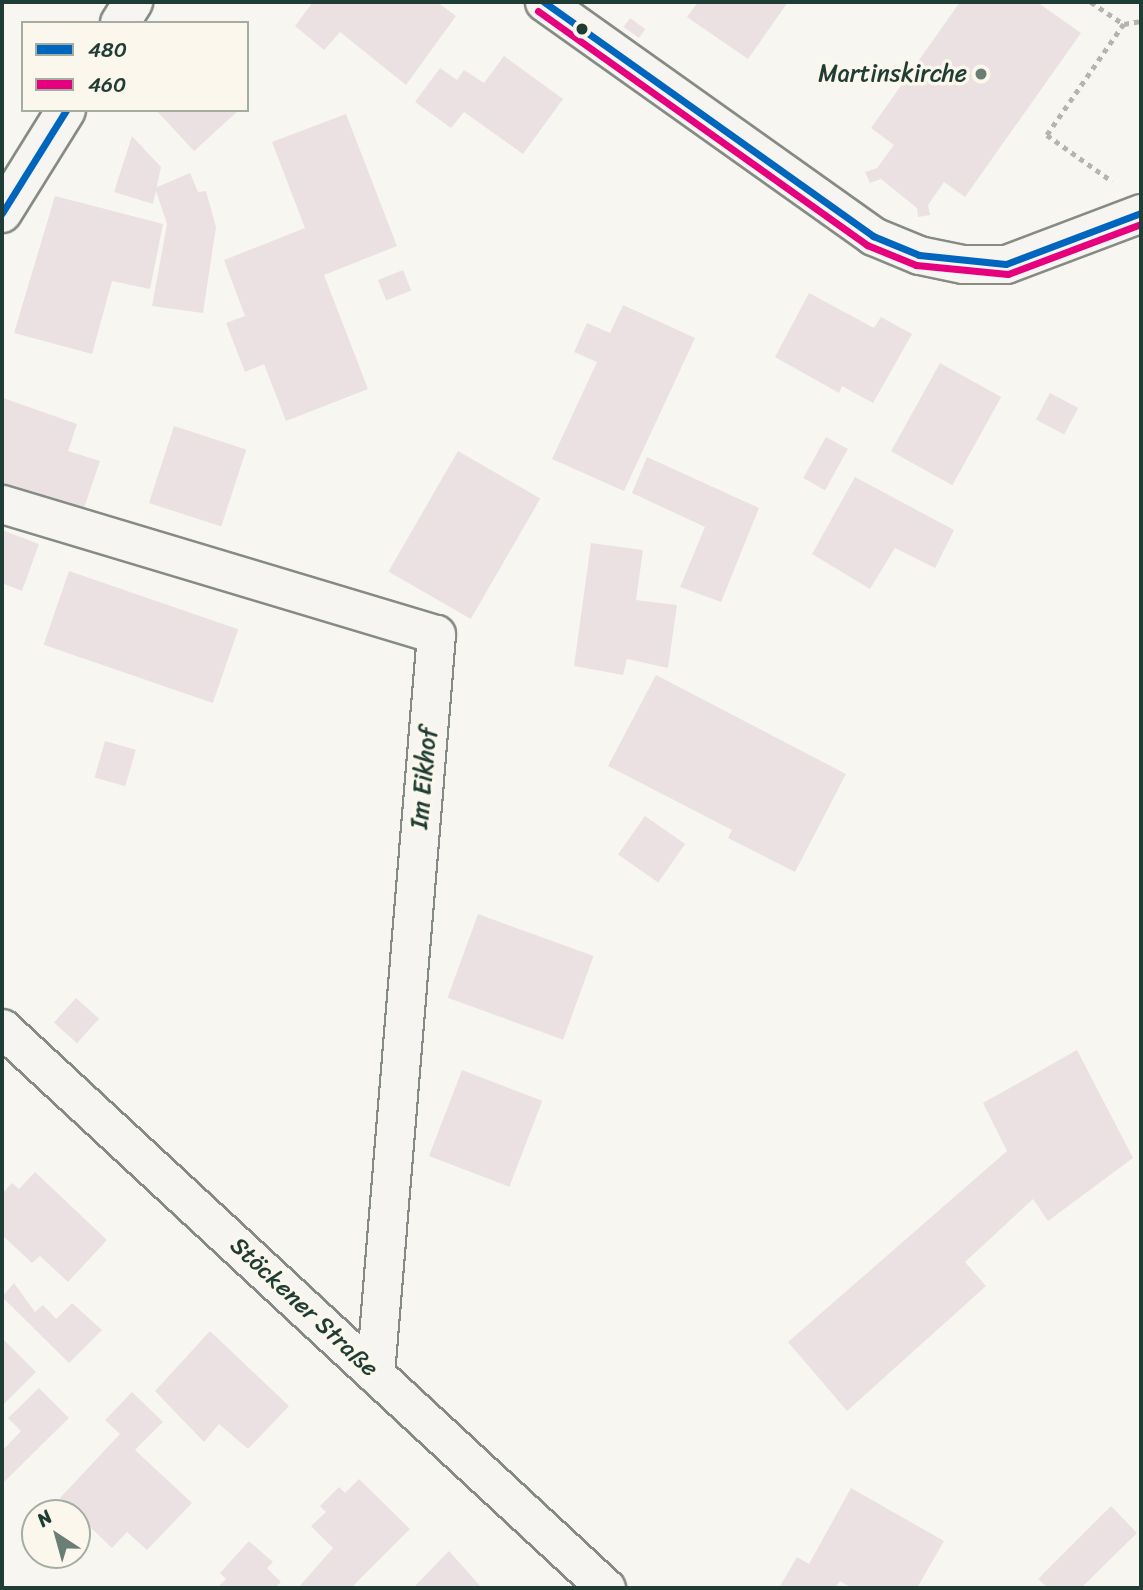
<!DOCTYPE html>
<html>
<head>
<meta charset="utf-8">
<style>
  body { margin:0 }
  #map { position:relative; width:1143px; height:1590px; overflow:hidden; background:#f8f6f0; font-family:Sriracha,sans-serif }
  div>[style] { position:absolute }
  .building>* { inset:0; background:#ebe1e3; transform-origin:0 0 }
  .path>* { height:4.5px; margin-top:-2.25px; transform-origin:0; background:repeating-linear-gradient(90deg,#b2b5b1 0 5px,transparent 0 10px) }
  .roads { filter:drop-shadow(2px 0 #868b86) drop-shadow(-2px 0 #868b86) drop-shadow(0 2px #868b86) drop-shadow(0 -2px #868b86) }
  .minor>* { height:37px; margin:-18.5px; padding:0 18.5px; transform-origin:18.5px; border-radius:18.5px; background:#f6f5f1 }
  .secondary>* { height:38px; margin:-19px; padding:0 19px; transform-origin:19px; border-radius:19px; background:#f6f5f1 }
  .bus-1>* { height:7px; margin:-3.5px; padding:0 3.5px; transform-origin:3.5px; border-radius:3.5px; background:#0065bd }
  .bus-2>* { height:7px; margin:-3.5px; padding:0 3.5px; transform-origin:3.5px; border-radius:3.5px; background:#e5007d }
  .dots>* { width:19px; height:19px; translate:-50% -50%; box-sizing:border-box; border:4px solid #fbf7ec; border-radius:50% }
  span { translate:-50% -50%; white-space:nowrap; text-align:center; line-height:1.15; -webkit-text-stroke:7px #fbf7ec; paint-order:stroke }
  .poi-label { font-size:24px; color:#1f3d34 }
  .right { translate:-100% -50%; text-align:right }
  .street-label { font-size:24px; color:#1f3d34 }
  .frame { position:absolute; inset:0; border:4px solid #1f3d34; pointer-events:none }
  .legend { position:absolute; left:21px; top:21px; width:228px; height:91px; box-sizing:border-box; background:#fbf7ec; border:2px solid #a3ada2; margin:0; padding:9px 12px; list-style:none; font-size:21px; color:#1f3d34 }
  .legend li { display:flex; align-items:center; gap:14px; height:35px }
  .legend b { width:35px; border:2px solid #a3ada2 }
  .north { position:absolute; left:21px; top:1499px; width:70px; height:70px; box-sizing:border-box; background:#fbf7ec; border:2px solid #a3ada2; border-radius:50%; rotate:324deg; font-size:19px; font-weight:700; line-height:28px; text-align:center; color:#1f3d34 }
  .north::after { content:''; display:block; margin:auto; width:24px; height:32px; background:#6b7e76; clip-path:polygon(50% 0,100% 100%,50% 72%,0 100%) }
</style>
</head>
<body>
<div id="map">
  <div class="building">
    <div style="clip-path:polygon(313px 2px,437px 2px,456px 16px,406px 85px,340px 32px,324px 50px,295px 26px)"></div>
    <div style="clip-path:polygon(698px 2px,788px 2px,748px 59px,687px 17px)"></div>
    <div style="clip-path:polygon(960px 2px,1037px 2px,1081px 33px,965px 197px,944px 182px,928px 205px,930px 215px,918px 217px,917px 208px,881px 179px,870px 183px,865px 172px,877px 168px,894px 145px,871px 128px)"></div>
    <div style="left:630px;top:18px;width:19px;height:11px;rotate:36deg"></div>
    <div style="clip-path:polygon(504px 56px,563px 99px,523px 154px,464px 112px,451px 128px,415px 102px,440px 68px,457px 80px,464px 70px,484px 83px)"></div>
    <div style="clip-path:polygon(156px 110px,239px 110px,194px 151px)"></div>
    <div style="clip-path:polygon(346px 114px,397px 246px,324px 275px,368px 389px,286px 421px,264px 364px,245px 372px,226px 323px,245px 316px,224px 260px,305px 228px,272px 142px)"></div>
    <div style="clip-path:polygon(132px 136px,161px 167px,153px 204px,114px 192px)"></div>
    <div style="clip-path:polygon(190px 173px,198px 192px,206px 191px,216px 227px,203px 313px,152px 306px,167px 224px,155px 188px)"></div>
    <div style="clip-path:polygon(55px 196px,163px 224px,150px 289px,112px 281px,92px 354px,14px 333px)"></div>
    <div style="left:403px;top:270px;width:22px;height:27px;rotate:68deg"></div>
    <div style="clip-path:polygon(809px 293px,874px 328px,881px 317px,912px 334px,873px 403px,842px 386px,839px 393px,775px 357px)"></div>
    <div style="clip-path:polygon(623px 305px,695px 338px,624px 491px,552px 459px,597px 362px,574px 352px,587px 323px,610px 333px)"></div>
    <div style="left:940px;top:363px;width:70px;height:101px;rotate:29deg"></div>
    <div style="left:1050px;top:393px;width:32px;height:30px;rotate:28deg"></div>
    <div style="clip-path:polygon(3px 398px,77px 424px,68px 451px,100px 461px,82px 514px,2px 486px)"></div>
    <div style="left:174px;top:426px;width:76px;height:81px;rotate:18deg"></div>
    <div style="left:826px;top:437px;width:25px;height:47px;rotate:29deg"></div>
    <div style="left:458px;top:451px;width:95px;height:139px;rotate:30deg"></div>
    <div style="clip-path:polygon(647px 457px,759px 508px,721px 602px,680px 587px,705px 527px,632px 493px)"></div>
    <div style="clip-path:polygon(855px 477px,954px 530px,935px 568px,895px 548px,870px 589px,812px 554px)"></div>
    <div style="clip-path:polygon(2px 530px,39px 544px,22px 591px,2px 583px)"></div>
    <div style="clip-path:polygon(591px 543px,643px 550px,636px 600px,677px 605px,668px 668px,627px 659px,623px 675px,574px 666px)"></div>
    <div style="left:69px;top:571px;width:179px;height:78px;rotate:19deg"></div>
    <div style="clip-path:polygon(656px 675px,846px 774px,795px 872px,728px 838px,732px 830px,608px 766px)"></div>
    <div style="left:105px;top:741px;width:32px;height:38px;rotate:16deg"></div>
    <div style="left:645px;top:816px;width:49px;height:47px;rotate:35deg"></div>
    <div style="left:478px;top:914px;width:123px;height:89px;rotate:20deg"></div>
    <div style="left:76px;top:998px;width:31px;height:33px;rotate:42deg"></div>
    <div style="clip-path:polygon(1077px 1050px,1133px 1158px,1048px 1221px,1033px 1199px,965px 1262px,986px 1286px,847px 1411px,788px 1342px,1007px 1151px,983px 1103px)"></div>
    <div style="left:462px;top:1070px;width:86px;height:92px;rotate:21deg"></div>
    <div style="clip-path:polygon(35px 1172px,107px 1240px,68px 1282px,40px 1256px,32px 1263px,2px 1235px,2px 1194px,12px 1183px,19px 1189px)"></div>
    <div style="clip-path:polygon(14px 1283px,35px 1312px,43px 1305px,56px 1319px,72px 1303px,102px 1330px,69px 1363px,2px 1297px)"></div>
    <div style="clip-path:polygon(210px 1331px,289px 1406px,248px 1449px,219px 1424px,204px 1442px,155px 1391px)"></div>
    <div style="clip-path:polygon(2px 1338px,36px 1372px,2px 1406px)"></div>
    <div style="clip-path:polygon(39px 1388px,69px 1418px,2px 1484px,2px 1451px,21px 1431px,8px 1418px)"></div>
    <div style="clip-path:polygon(132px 1392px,163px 1422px,135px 1450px,192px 1503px,147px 1550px,127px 1532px,112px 1548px,60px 1498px,120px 1434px,105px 1420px)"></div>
    <div style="clip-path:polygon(359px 1479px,410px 1529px,351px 1588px,298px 1588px,333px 1548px,311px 1526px,326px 1512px,320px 1506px,339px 1487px,345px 1493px)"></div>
    <div style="clip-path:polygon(851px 1488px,944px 1541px,917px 1588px,852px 1588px,840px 1581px,835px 1588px,779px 1588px,797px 1557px,809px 1564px)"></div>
    <div style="clip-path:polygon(1111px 1506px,1137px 1533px,1081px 1588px,1048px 1588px,1038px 1579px)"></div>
    <div style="clip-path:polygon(249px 1541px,273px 1562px,267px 1568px,281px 1582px,275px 1588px,217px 1588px,226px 1579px,220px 1573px)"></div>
    <div style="clip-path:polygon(449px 1551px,482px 1588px,413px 1588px)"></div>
  </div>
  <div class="path">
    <div style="left:1091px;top:2px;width:40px;rotate:34deg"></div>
    <div style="left:1124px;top:24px;width:135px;rotate:124.7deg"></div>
    <div style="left:1047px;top:135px;width:80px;rotate:35.3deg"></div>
    <div style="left:1124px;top:24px;width:17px;rotate:-10deg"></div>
  </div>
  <div class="roads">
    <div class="minor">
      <div style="left:544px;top:2px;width:404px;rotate:35.4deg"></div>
      <div style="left:873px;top:236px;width:50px;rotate:22.4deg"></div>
      <div style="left:919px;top:255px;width:45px;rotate:11.6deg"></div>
      <div style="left:963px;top:264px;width:43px"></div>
      <div style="left:1006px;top:264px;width:144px;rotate:-20.7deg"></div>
      <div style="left:2px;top:504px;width:453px;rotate:16.7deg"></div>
      <div style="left:436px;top:634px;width:742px;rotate:94.72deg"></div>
      <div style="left:2px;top:1028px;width:824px;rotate:42.84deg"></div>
    </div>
    <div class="secondary">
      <div style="left:120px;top:23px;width:25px;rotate:-58deg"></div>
      <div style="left:2px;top:213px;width:121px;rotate:-58.1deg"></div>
    </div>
  </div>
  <div class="bus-1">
    <div style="left:544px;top:2px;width:404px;rotate:35.4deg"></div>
    <div style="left:873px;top:236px;width:50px;rotate:22.4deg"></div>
    <div style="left:919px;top:255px;width:87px;rotate:5.9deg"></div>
    <div style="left:1006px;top:264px;width:144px;rotate:-20.7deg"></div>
    <div style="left:2px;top:213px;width:121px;rotate:-58.1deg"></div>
  </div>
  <div class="bus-2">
    <div style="left:538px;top:11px;width:404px;rotate:35.4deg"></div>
    <div style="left:867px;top:245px;width:53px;rotate:22.2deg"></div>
    <div style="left:916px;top:265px;width:92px;rotate:5.6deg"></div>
    <div style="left:1008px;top:274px;width:142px;rotate:-20.6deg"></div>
  </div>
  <div class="dots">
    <div style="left:582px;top:29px;background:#1f3d34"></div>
    <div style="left:981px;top:74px;background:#6b7e76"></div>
  </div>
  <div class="poi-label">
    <span class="right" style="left:967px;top:74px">Martinskirche</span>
  </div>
  <div class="street-label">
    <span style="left:424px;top:778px;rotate:-85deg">Im Eikhof</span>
    <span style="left:304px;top:1307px;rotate:43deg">Stöckener Straße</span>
  </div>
  <div class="frame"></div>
  <ul class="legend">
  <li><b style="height:9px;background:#0065bd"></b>480</li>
  <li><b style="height:9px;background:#e5007d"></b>460</li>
  </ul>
  <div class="north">N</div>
</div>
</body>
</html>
